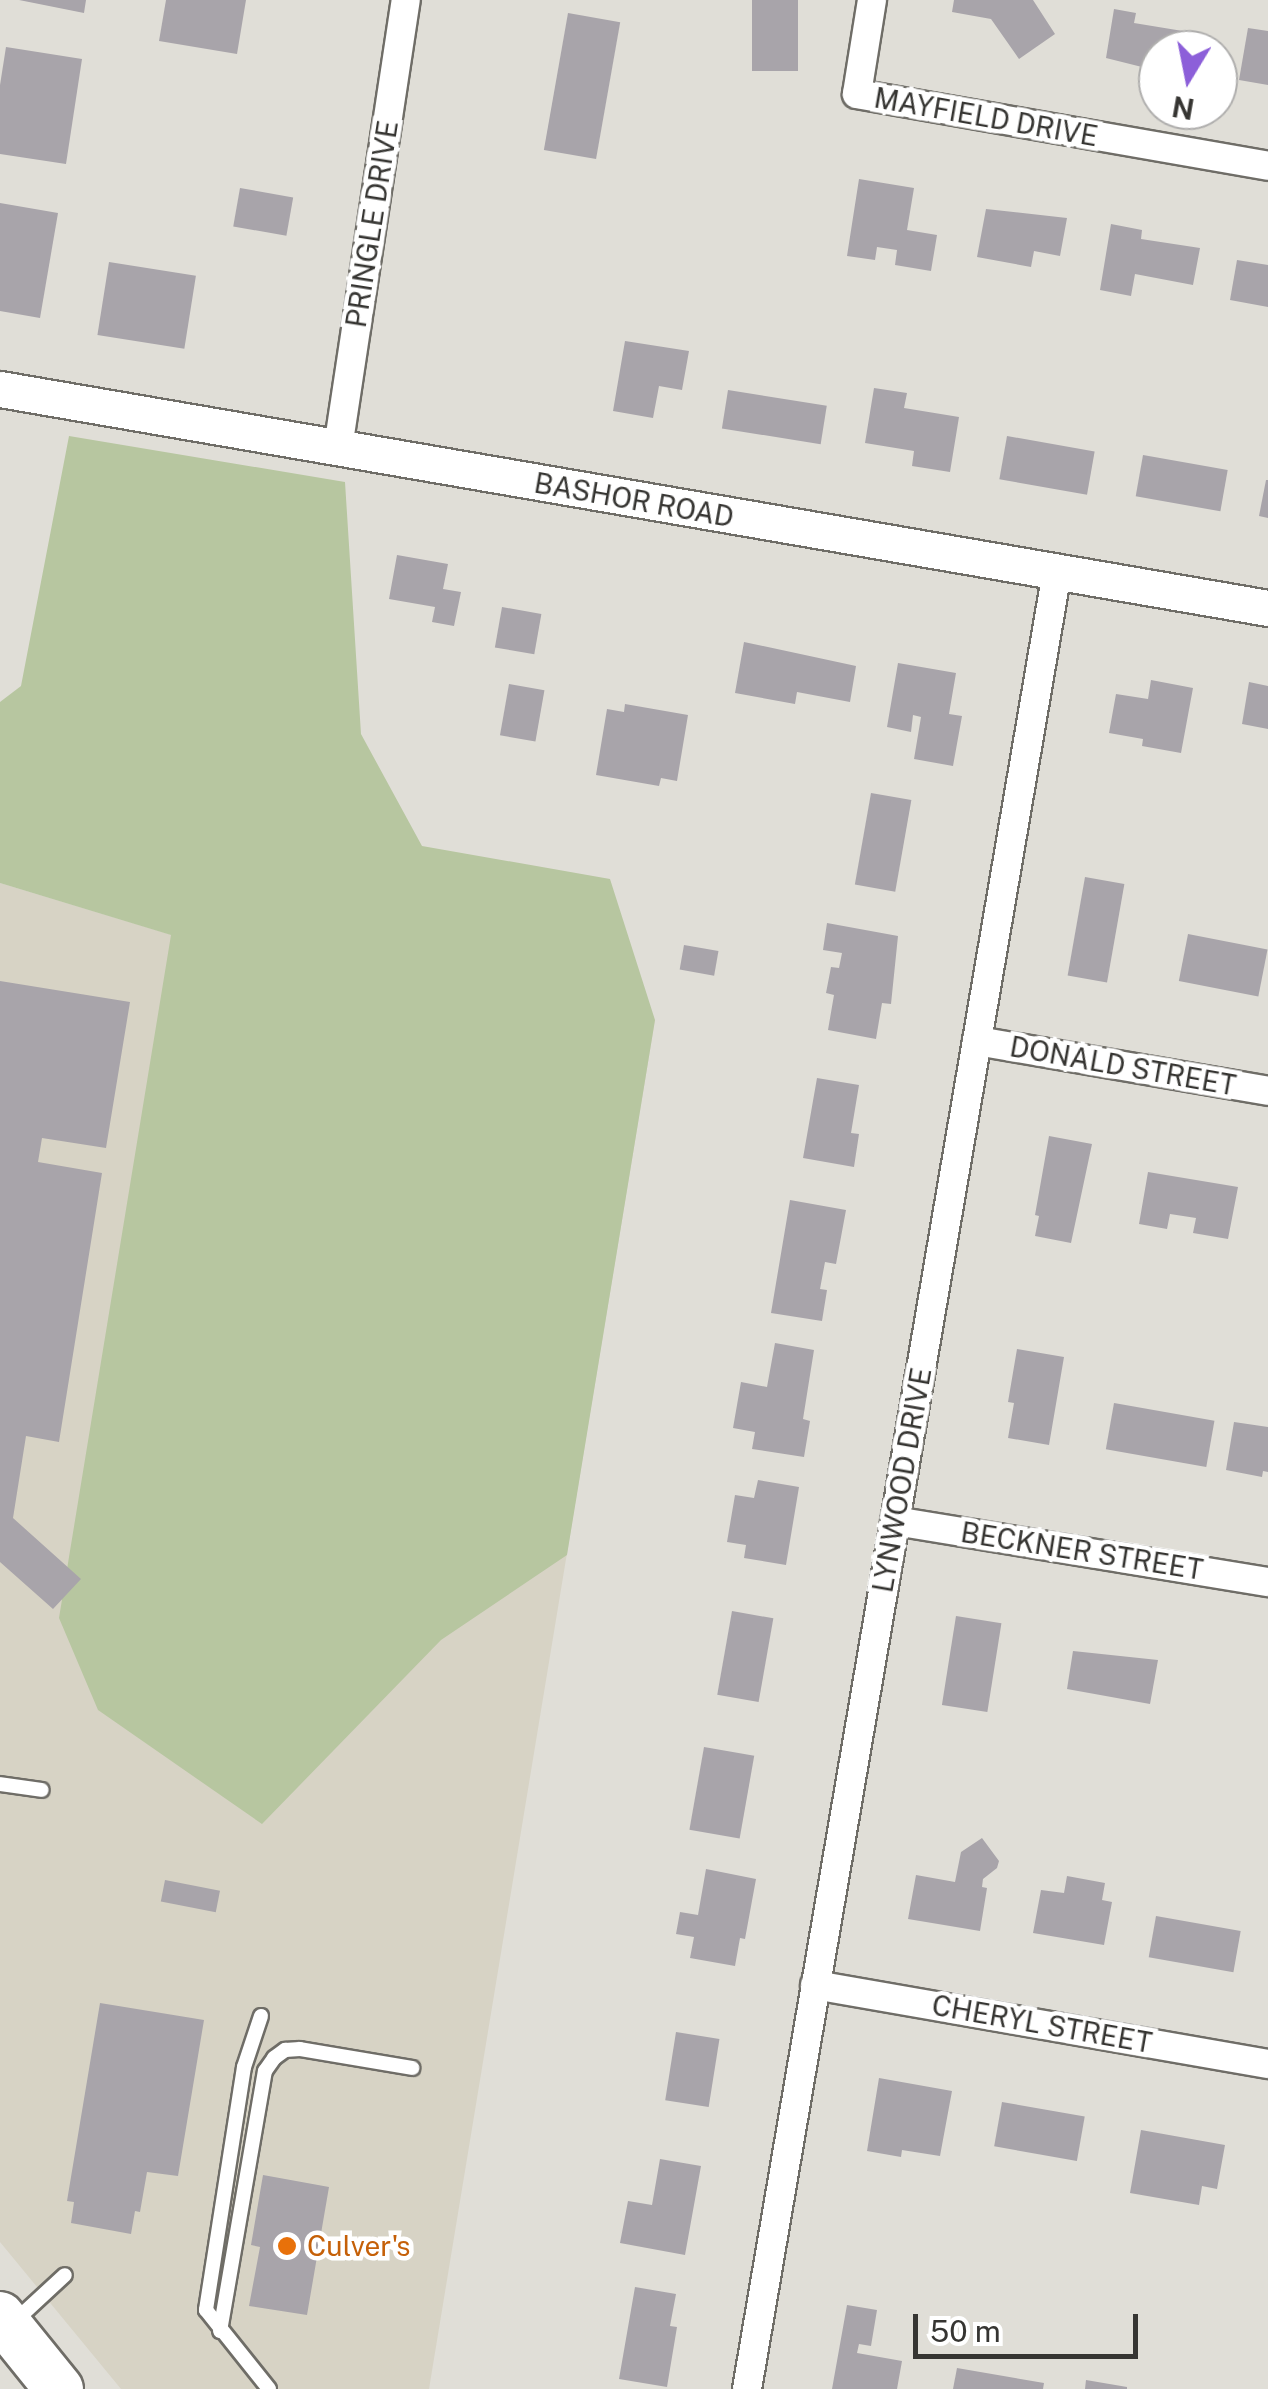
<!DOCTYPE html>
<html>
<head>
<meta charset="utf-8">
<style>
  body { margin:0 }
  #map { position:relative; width:1268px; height:2389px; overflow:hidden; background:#e0ded7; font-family:"Public Sans",sans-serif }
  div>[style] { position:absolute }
  .built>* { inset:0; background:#d7d3c5 }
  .green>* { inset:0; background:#b7c6a0 }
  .building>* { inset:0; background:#a8a4aa; transform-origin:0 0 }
  .roads { filter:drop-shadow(2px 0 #6f6d67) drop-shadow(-2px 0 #6f6d67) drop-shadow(0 2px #6f6d67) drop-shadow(0 -2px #6f6d67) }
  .service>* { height:14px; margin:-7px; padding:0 7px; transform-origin:7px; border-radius:7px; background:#fff }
  .minor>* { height:28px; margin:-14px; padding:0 14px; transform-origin:14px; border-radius:14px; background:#fff }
  .tertiary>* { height:35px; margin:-17.5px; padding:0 17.5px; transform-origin:17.5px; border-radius:17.5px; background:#fff }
  .trunk>* { height:48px; margin:-24px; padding:0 24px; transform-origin:24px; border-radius:24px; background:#fff }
  .dots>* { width:28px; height:28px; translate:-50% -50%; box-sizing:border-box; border:5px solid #fff; border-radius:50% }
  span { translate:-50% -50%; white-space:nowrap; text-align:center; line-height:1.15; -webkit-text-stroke:9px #fff; paint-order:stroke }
  .street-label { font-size:28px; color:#363532 }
  .food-label { font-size:28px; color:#c56008 }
  .left { translate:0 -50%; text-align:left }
  .north { position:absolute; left:1138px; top:30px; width:100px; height:100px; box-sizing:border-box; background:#fff; border:2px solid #afaead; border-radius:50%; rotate:190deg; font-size:28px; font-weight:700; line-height:40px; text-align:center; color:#363532 }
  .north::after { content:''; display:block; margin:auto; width:35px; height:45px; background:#8c5fd9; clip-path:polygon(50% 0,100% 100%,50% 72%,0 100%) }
  .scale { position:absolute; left:913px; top:2314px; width:225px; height:45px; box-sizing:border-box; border:5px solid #363532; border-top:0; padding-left:12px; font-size:30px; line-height:35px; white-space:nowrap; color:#363532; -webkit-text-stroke:8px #fff; paint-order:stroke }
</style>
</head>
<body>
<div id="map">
  <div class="built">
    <div style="clip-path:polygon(0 883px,172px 935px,655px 1020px,429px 2389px,121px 2389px,0 2242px)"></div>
  </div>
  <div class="green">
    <div style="clip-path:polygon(69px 436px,345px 482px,361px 734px,422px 846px,610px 879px,655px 1020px,567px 1555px,441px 1640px,262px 1824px,98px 1710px,59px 1618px,171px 935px,0 883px,0 702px,21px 686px)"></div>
  </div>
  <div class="building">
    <div style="clip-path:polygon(19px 0,86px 0,84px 13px)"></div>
    <div style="clip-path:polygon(166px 0,246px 0,237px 54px,159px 41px)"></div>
    <div style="left:752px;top:0;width:46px;height:71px"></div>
    <div style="clip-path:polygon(954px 0,1033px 0,1055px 34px,1019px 59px,991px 19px,952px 12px)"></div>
    <div style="clip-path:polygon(1114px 9px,1136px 13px,1134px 23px,1207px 35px,1204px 50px,1158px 50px,1158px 71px,1106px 58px)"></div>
    <div style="left:568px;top:13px;width:53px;height:139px;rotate:10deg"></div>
    <div style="clip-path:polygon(1248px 28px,1268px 31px,1268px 85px,1239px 80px)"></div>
    <div style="clip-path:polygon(6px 47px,82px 59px,66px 164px,0 154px,0 85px)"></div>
    <div style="clip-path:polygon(859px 179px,914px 188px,907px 230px,937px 235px,931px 271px,895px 265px,897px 250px,877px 247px,875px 260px,847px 256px)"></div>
    <div style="left:240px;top:188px;width:54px;height:39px;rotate:10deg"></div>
    <div style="clip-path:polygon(0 203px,58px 213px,40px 318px,0 311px)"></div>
    <div style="clip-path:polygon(986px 209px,1067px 218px,1060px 256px,1034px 251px,1031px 267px,977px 257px)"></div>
    <div style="clip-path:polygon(1111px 224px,1142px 230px,1141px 239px,1200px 248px,1193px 285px,1135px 274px,1131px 296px,1100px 290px)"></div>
    <div style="clip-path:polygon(1237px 260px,1268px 265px,1268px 307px,1230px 300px)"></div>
    <div style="left:109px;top:262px;width:88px;height:74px;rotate:9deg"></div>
    <div style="clip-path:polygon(625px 341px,689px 351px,682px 390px,659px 386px,653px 418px,613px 411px)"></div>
    <div style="clip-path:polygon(874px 388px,907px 393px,904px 408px,959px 417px,950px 472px,912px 466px,914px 451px,865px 443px)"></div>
    <div style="left:728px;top:390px;width:100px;height:39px;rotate:9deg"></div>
    <div style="left:1007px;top:436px;width:89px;height:44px;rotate:10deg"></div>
    <div style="left:1143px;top:455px;width:86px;height:42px;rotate:10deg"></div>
    <div style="clip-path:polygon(1266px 480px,1268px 480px,1268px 518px,1259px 516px)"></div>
    <div style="clip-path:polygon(397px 555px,448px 564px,443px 589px,461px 592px,454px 626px,432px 622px,435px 607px,389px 599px)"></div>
    <div style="left:502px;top:607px;width:40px;height:41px;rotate:10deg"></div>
    <div style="clip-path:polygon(744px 642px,856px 666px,850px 702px,797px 692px,795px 704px,735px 693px)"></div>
    <div style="clip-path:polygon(898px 663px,956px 673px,949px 714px,962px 716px,953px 766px,914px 759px,921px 717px,913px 715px,911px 732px,887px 727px)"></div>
    <div style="clip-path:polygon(1151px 680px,1193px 688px,1181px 753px,1142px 746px,1143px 739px,1109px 733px,1116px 694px,1148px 699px)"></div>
    <div style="clip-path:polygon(1249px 682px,1268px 686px,1268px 729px,1242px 724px)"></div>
    <div style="left:509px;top:684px;width:36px;height:52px;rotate:10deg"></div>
    <div style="clip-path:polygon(625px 704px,688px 715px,677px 781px,661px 778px,659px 786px,596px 775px,607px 709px,624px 712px)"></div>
    <div style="left:871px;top:793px;width:41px;height:93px;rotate:10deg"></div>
    <div style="left:1085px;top:877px;width:40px;height:100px;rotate:10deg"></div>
    <div style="clip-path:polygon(827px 923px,898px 936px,891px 1004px,882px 1003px,876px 1039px,828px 1030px,834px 995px,826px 993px,831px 967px,839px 968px,842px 953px,823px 950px)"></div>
    <div style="left:1188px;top:934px;width:81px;height:48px;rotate:11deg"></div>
    <div style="left:684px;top:945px;width:35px;height:25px;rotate:10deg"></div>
    <div style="clip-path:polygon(0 981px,130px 1002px,106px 1148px,42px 1138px,38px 1162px,102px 1173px,59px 1442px,26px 1436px,13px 1518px,81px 1579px,53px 1609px,0 1562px)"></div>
    <div style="clip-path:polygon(817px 1078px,859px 1085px,851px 1133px,859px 1134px,854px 1167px,803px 1158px)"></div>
    <div style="clip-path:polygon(1049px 1136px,1092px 1144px,1071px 1243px,1035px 1236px,1039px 1216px,1035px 1215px)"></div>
    <div style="clip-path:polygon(1148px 1172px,1238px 1187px,1228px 1239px,1193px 1233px,1196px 1218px,1170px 1214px,1167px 1229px,1139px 1224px)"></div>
    <div style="clip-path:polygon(790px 1200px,846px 1210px,836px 1264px,825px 1262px,820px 1289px,827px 1290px,822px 1321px,771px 1313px)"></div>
    <div style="clip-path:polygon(775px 1343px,814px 1350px,803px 1419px,810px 1421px,804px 1457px,752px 1449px,755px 1432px,733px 1428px,741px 1382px,767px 1387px)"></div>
    <div style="clip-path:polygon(1017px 1349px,1064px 1357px,1049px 1445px,1008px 1438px,1014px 1403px,1008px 1402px)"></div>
    <div style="left:1114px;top:1403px;width:102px;height:47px;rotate:10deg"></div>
    <div style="clip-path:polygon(1234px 1422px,1268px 1427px,1268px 1472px,1263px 1471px,1262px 1477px,1226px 1470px)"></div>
    <div style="clip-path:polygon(758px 1480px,799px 1487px,786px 1565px,744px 1558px,746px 1545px,727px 1542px,735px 1495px,754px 1498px)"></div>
    <div style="left:732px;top:1611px;width:42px;height:85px;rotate:10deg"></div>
    <div style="left:956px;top:1616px;width:46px;height:90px;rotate:9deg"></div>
    <div style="clip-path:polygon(1073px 1651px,1158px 1660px,1150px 1704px,1067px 1689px)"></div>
    <div style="left:704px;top:1747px;width:51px;height:84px;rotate:10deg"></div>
    <div style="clip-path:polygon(982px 1838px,999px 1861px,997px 1868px,983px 1879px,982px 1887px,987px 1888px,980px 1931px,908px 1919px,916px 1875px,955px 1882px,961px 1852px)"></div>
    <div style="clip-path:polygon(706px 1869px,756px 1879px,745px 1939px,740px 1938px,735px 1966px,690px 1958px,694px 1937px,676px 1934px,680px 1912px,698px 1915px)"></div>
    <div style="clip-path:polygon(1067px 1876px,1105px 1883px,1102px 1900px,1112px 1902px,1104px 1945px,1033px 1933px,1041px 1890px,1064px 1893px)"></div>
    <div style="left:165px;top:1880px;width:56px;height:22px;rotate:11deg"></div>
    <div style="left:1156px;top:1916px;width:86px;height:42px;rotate:10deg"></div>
    <div style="clip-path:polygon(100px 2003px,204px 2020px,178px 2176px,147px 2172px,140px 2212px,135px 2211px,131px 2234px,71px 2223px,74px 2202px,67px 2201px)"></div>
    <div style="left:676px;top:2032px;width:44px;height:69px;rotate:9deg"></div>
    <div style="clip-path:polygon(879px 2078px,952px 2091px,940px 2156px,902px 2150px,901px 2157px,867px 2151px)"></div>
    <div style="left:1002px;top:2102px;width:84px;height:45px;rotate:10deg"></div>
    <div style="clip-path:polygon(1141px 2130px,1225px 2145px,1217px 2189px,1202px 2186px,1199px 2205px,1130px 2193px)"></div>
    <div style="clip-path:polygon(660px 2159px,701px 2166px,685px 2255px,620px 2243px,628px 2201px,652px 2205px)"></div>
    <div style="clip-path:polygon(263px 2175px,329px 2187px,307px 2315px,249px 2306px,260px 2247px,251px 2245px)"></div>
    <div style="clip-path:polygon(635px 2287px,676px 2294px,670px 2326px,677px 2327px,667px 2387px,619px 2379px)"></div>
    <div style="clip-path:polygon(847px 2305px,877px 2310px,871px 2346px,859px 2344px,857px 2353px,902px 2361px,897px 2389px,832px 2389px)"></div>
    <div style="clip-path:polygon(957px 2368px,1044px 2383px,1043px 2389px,953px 2389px)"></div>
    <div style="clip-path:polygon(1086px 2380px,1127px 2387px,1127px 2389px,1085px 2389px)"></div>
  </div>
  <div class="roads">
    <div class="service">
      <div style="left:0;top:1784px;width:42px;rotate:8.1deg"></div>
      <div style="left:261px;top:2016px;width:54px;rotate:108.4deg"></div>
      <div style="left:244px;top:2067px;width:246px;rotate:98.9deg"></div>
      <div style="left:206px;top:2310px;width:101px;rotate:51.4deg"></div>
      <div style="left:14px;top:2322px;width:69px;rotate:-42.7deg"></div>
      <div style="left:220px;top:2331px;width:264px;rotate:-80.2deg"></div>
      <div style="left:265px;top:2071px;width:16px;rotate:-55deg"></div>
      <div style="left:274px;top:2058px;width:14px;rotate:-36deg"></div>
      <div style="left:285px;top:2050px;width:15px;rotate:-4deg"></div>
      <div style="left:300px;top:2049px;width:114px;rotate:9.6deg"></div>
    </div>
    <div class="minor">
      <div style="left:872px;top:0;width:95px;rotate:99.1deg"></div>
      <div style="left:857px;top:94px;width:417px;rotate:9.9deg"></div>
      <div style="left:338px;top:448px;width:453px;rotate:-81.4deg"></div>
      <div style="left:977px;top:1041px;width:295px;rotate:9.7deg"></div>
      <div style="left:895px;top:1521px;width:378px;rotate:9.3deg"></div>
      <div style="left:815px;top:1985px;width:460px;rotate:9.9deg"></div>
      <div style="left:747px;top:2389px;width:1844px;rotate:-80.32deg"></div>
    </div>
    <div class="tertiary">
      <div style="left:0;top:389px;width:1287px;rotate:9.8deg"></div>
    </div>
    <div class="trunk">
      <div style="left:0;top:2316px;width:94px;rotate:51.1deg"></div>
    </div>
  </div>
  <div class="dots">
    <div style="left:287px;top:2246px;background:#e8710a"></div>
  </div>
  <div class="street-label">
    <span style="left:986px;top:117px;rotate:10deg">MAYFIELD DRIVE</span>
    <span style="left:372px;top:224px;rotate:-81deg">PRINGLE DRIVE</span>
    <span style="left:634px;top:500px;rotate:10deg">BASHOR ROAD</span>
    <span style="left:1123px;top:1066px;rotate:10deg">DONALD STREET</span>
    <span style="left:902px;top:1480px;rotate:-80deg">LYNWOOD DRIVE</span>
    <span style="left:1082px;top:1551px;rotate:9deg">BECKNER STREET</span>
    <span style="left:1042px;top:2024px;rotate:10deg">CHERYL STREET</span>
  </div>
  <div class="food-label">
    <span class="left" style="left:307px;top:2246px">Culver's</span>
  </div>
  <div class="north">N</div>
  <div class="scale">50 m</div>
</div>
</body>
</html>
